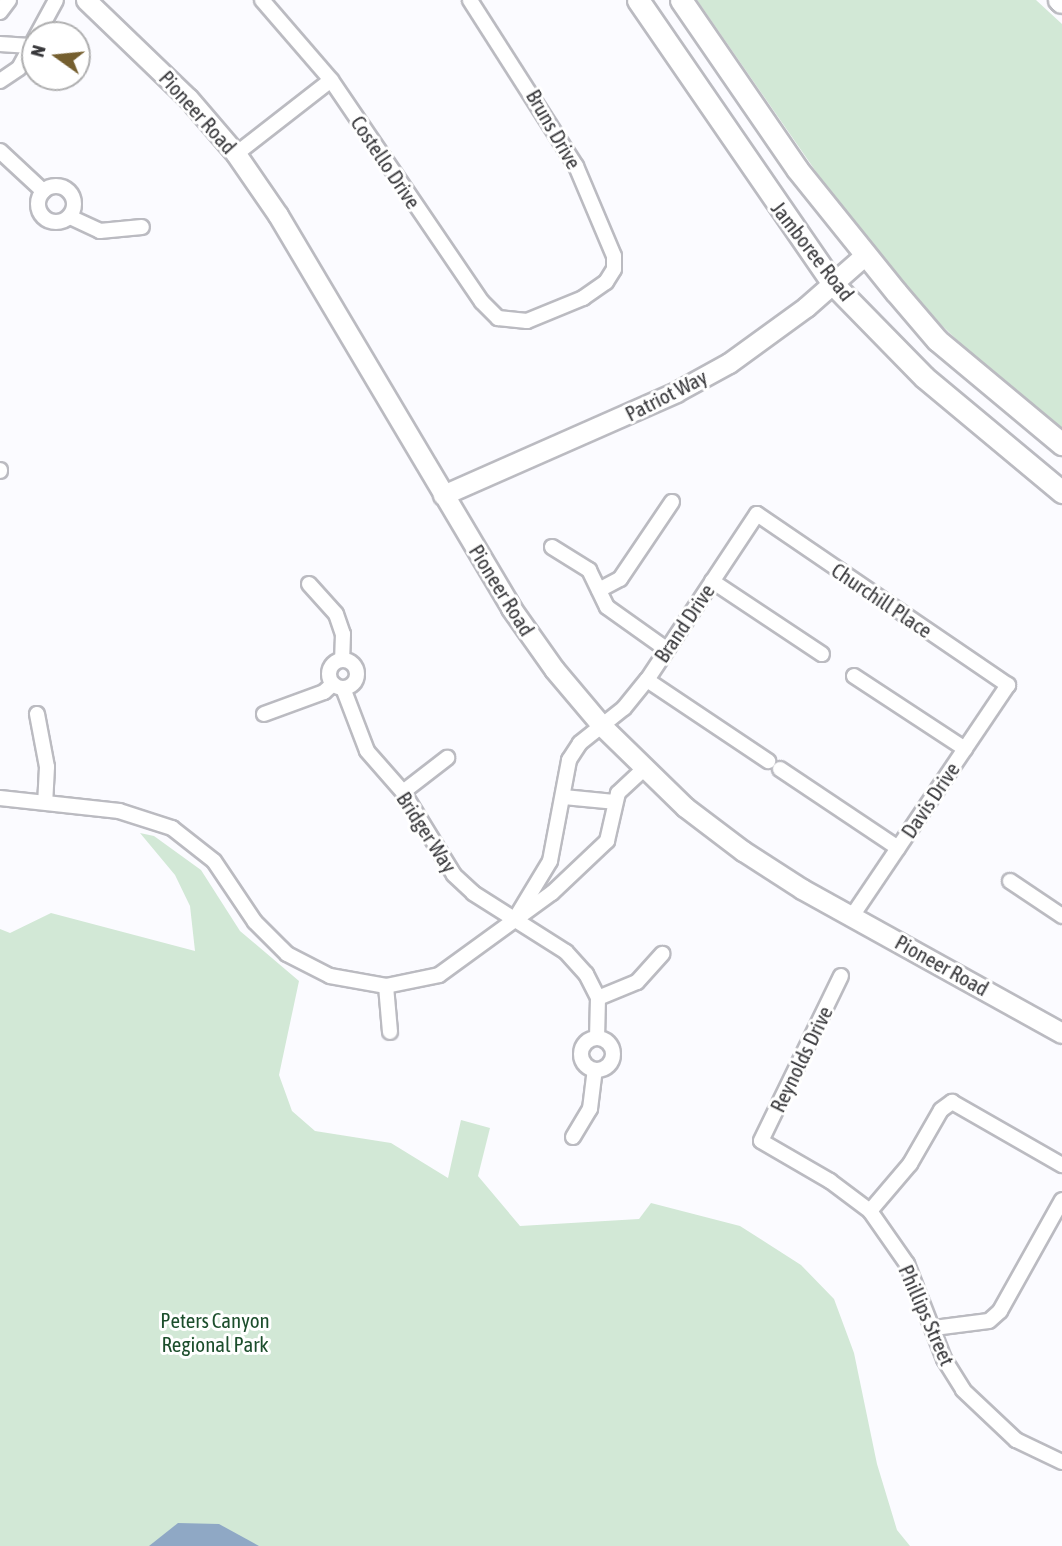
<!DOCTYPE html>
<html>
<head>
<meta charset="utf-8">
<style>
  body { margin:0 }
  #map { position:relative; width:1062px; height:1546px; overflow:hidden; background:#fbfbff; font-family:"Asap Condensed",sans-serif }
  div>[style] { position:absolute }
  .green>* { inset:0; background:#d2e8d6 }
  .water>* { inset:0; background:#8fa8c5 }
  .roads { filter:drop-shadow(2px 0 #bbbbc1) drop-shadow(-2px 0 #bbbbc1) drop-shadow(0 2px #bbbbc1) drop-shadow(0 -2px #bbbbc1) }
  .street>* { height:14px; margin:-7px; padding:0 7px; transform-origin:7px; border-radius:7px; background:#fff }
  .street>.ring { margin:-7px; padding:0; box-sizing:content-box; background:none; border:14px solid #fff; border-radius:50% }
  .secondary>* { height:19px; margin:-9.5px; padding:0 9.5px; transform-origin:9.5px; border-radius:9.5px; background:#fff }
  .primary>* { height:21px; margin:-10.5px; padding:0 10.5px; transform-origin:10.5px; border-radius:10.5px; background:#fff }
  .highway>* { height:24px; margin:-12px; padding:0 12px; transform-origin:12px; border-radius:12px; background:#fff }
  span { translate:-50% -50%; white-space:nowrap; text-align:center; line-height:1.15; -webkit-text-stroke:6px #fff; paint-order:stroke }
  .street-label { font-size:21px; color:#37373a }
  .park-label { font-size:21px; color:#1c4e2c }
  .north { position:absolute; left:21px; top:21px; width:70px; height:70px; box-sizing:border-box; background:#fff; border:2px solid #afafb0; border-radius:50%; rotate:285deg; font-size:19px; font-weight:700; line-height:28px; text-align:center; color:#37373a }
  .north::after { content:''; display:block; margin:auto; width:24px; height:32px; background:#755f2f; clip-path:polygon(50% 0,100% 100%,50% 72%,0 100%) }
</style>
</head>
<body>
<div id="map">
  <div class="green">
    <div style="clip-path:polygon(697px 0,1036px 0,1062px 24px,1062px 430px,1016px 397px,929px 313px,853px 225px)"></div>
    <div style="clip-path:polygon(140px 833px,154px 836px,201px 870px,240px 931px,299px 981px,279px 1075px,292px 1111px,315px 1131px,391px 1143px,448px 1178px,461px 1120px,490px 1128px,478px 1176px,520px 1226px,639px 1219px,651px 1203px,740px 1226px,801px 1265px,834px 1299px,854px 1353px,877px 1464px,897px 1530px,910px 1546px,0 1546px,0 929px,10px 933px,51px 913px,195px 951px,190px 906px,175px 875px)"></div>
  </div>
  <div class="water">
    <div style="clip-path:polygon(178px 1523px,219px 1524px,259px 1546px,149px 1546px)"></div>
  </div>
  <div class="roads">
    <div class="street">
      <div style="left:262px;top:0;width:106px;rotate:49.2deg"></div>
      <div style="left:331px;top:80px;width:268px;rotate:55.8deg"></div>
      <div style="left:482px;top:302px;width:23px;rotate:45deg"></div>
      <div style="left:498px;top:318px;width:29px;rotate:6deg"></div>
      <div style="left:527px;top:321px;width:61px;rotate:-22.3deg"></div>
      <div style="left:583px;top:298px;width:28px;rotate:-35deg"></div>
      <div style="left:606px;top:282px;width:15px;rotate:-58deg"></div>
      <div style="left:614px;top:269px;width:13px;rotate:-90deg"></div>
      <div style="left:614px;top:256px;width:98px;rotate:-112.9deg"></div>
      <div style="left:576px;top:166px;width:197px;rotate:-122.6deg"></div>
      <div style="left:0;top:12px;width:15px;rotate:-53deg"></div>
      <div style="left:0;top:44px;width:30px;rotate:4deg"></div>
      <div style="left:0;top:81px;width:23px;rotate:-34deg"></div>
      <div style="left:19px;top:68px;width:77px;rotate:-61.4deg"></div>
      <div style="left:0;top:151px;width:59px;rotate:42.9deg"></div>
      <div style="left:236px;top:154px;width:120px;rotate:-37.9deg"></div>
      <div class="ring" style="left:38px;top:186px;width:22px;height:22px"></div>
      <div style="left:70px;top:217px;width:33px;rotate:25deg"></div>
      <div style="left:100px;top:231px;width:42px;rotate:-5.4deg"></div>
      <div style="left:0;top:470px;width:1px;rotate:90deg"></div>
      <div style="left:552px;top:547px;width:44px;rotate:31.9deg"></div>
      <div style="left:589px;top:570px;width:41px;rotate:64.1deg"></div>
      <div style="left:607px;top:607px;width:72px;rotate:35.4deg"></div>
      <div style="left:712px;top:581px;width:132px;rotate:33.6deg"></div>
      <div style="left:309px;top:584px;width:40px;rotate:48deg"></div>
      <div style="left:336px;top:614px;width:21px;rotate:71deg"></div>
      <div style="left:343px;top:634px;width:25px;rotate:92deg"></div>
      <div style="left:599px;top:590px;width:24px;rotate:-28deg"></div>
      <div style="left:620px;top:579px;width:93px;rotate:-56deg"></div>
      <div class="ring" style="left:329px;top:660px;width:14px;height:14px"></div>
      <div style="left:854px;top:676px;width:133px;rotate:33.3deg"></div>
      <div style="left:647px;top:680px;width:146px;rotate:33.8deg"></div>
      <div style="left:343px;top:688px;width:67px;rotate:69.1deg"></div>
      <div style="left:367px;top:751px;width:55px;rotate:48.7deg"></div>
      <div style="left:403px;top:792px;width:97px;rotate:58.4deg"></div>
      <div style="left:454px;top:875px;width:26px;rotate:43deg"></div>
      <div style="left:473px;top:893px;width:110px;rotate:32.4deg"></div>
      <div style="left:566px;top:952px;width:30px;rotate:48deg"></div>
      <div style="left:586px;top:974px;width:27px;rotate:63deg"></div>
      <div style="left:598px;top:998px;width:40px;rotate:91.4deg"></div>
      <div style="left:37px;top:714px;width:54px;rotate:79.3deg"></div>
      <div style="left:47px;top:767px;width:34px;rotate:93deg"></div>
      <div style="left:264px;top:714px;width:64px;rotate:-20.1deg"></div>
      <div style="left:324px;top:692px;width:12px;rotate:-42deg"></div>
      <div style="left:780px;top:769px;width:142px;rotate:33.8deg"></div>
      <div style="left:403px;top:792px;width:56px;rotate:-37.7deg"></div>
      <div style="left:563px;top:797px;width:52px;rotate:5.5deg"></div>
      <div style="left:0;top:798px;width:120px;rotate:6.2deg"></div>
      <div style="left:119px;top:811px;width:56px;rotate:17.8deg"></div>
      <div style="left:172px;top:828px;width:53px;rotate:38.2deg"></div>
      <div style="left:214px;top:861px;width:73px;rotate:56.1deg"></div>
      <div style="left:255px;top:922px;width:45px;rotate:45deg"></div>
      <div style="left:287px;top:954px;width:48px;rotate:27.1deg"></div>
      <div style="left:330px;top:976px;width:57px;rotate:10.1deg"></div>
      <div style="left:386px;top:986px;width:54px;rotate:-11.7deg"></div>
      <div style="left:439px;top:975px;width:140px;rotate:-36deg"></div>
      <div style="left:552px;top:893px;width:76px;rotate:-43.4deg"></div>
      <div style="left:607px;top:841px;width:49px;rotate:-77.1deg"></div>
      <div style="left:618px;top:793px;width:35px;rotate:-43deg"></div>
      <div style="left:1010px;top:881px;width:63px;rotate:33.9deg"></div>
      <div style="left:515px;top:919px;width:68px;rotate:-58.9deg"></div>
      <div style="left:550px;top:861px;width:103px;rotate:-79.3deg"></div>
      <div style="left:569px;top:760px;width:20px;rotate:-57deg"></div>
      <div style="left:580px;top:743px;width:56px;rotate:-38.5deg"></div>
      <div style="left:624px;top:708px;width:36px;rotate:-51deg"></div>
      <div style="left:647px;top:680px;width:199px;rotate:-56.5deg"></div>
      <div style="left:757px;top:514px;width:304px;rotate:34.3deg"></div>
      <div style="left:1008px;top:685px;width:277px;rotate:124deg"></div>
      <div style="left:841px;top:976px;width:183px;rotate:115.9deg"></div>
      <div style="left:761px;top:1141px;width:80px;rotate:30.1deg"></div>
      <div style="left:830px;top:1181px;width:50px;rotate:36.9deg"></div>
      <div style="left:870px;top:1211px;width:65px;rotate:55.1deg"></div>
      <div style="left:907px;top:1264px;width:102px;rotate:68.7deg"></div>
      <div style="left:944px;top:1359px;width:36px;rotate:58deg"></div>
      <div style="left:963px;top:1390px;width:73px;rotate:43.3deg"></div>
      <div style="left:1016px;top:1440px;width:51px;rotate:25.6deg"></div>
      <div style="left:386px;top:986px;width:46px;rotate:85deg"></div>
      <div style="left:598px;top:998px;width:42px;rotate:-22.3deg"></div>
      <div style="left:637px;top:982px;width:38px;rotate:-48deg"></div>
      <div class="ring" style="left:581px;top:1038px;width:18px;height:18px"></div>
      <div style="left:573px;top:1137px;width:33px;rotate:-59deg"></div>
      <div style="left:590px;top:1109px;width:39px;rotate:-83deg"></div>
      <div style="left:870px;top:1211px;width:62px;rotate:-49.6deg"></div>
      <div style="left:910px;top:1164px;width:62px;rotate:-60.1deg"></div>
      <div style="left:941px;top:1110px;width:14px;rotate:-36deg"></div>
      <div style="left:952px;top:1102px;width:127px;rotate:29.8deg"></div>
      <div style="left:934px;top:1328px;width:55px;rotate:-7.3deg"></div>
      <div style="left:989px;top:1321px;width:15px;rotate:-42deg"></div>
      <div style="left:1000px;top:1311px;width:127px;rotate:-60.8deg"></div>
    </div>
    <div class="secondary">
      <div style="left:86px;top:0;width:141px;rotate:43.9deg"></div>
      <div style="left:188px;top:98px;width:74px;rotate:49.4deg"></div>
      <div style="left:236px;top:154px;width:74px;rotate:55.5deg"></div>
      <div style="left:278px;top:215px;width:457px;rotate:59.3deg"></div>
      <div style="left:511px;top:608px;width:75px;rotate:54.8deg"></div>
      <div style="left:554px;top:669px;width:76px;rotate:49.8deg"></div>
      <div style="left:603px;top:727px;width:115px;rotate:44.3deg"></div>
      <div style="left:685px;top:807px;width:73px;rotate:37.2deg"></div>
      <div style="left:743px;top:851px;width:70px;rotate:32.8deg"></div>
      <div style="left:802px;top:889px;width:297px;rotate:29deg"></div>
      <div style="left:443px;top:495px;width:255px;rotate:-23.8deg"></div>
      <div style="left:676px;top:392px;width:60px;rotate:-28.7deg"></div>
      <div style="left:729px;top:363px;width:95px;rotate:-36deg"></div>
      <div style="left:806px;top:307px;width:79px;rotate:-41.4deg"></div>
    </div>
    <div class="primary">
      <div style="left:638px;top:0;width:345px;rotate:55.5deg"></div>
      <div style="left:833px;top:284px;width:130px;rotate:45.6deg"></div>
      <div style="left:924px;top:377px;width:180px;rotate:39.8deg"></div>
      <div style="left:681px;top:0;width:205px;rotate:55.5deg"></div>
      <div style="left:797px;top:169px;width:158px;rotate:51.2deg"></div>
      <div style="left:896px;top:292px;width:63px;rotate:49.5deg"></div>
      <div style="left:937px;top:340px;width:163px;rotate:39.8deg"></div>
    </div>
    <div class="highway">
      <div style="left:1061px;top:0;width:1px;rotate:45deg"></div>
    </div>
  </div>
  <div class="street-label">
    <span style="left:198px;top:112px;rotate:48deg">Pioneer Road</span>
    <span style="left:554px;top:129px;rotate:60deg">Bruns Drive</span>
    <span style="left:386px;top:162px;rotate:56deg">Costello Drive</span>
    <span style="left:813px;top:251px;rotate:52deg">Jamboree Road</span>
    <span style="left:666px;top:395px;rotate:-27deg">Patriot Way</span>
    <span style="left:502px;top:590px;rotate:58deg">Pioneer Road</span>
    <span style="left:882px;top:600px;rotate:34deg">Churchill Place</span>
    <span style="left:684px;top:623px;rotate:-56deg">Brand Drive</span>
    <span style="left:930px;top:800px;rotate:-56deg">Davis Drive</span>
    <span style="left:427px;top:832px;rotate:57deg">Bridger Way</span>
    <span style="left:942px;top:965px;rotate:29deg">Pioneer Road</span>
    <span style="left:801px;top:1059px;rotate:-64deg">Reynolds Drive</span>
    <span style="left:927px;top:1315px;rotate:66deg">Phillips Street</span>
  </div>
  <div class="park-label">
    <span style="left:215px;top:1332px">Peters Canyon<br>Regional Park</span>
  </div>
  <div class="north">N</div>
</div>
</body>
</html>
